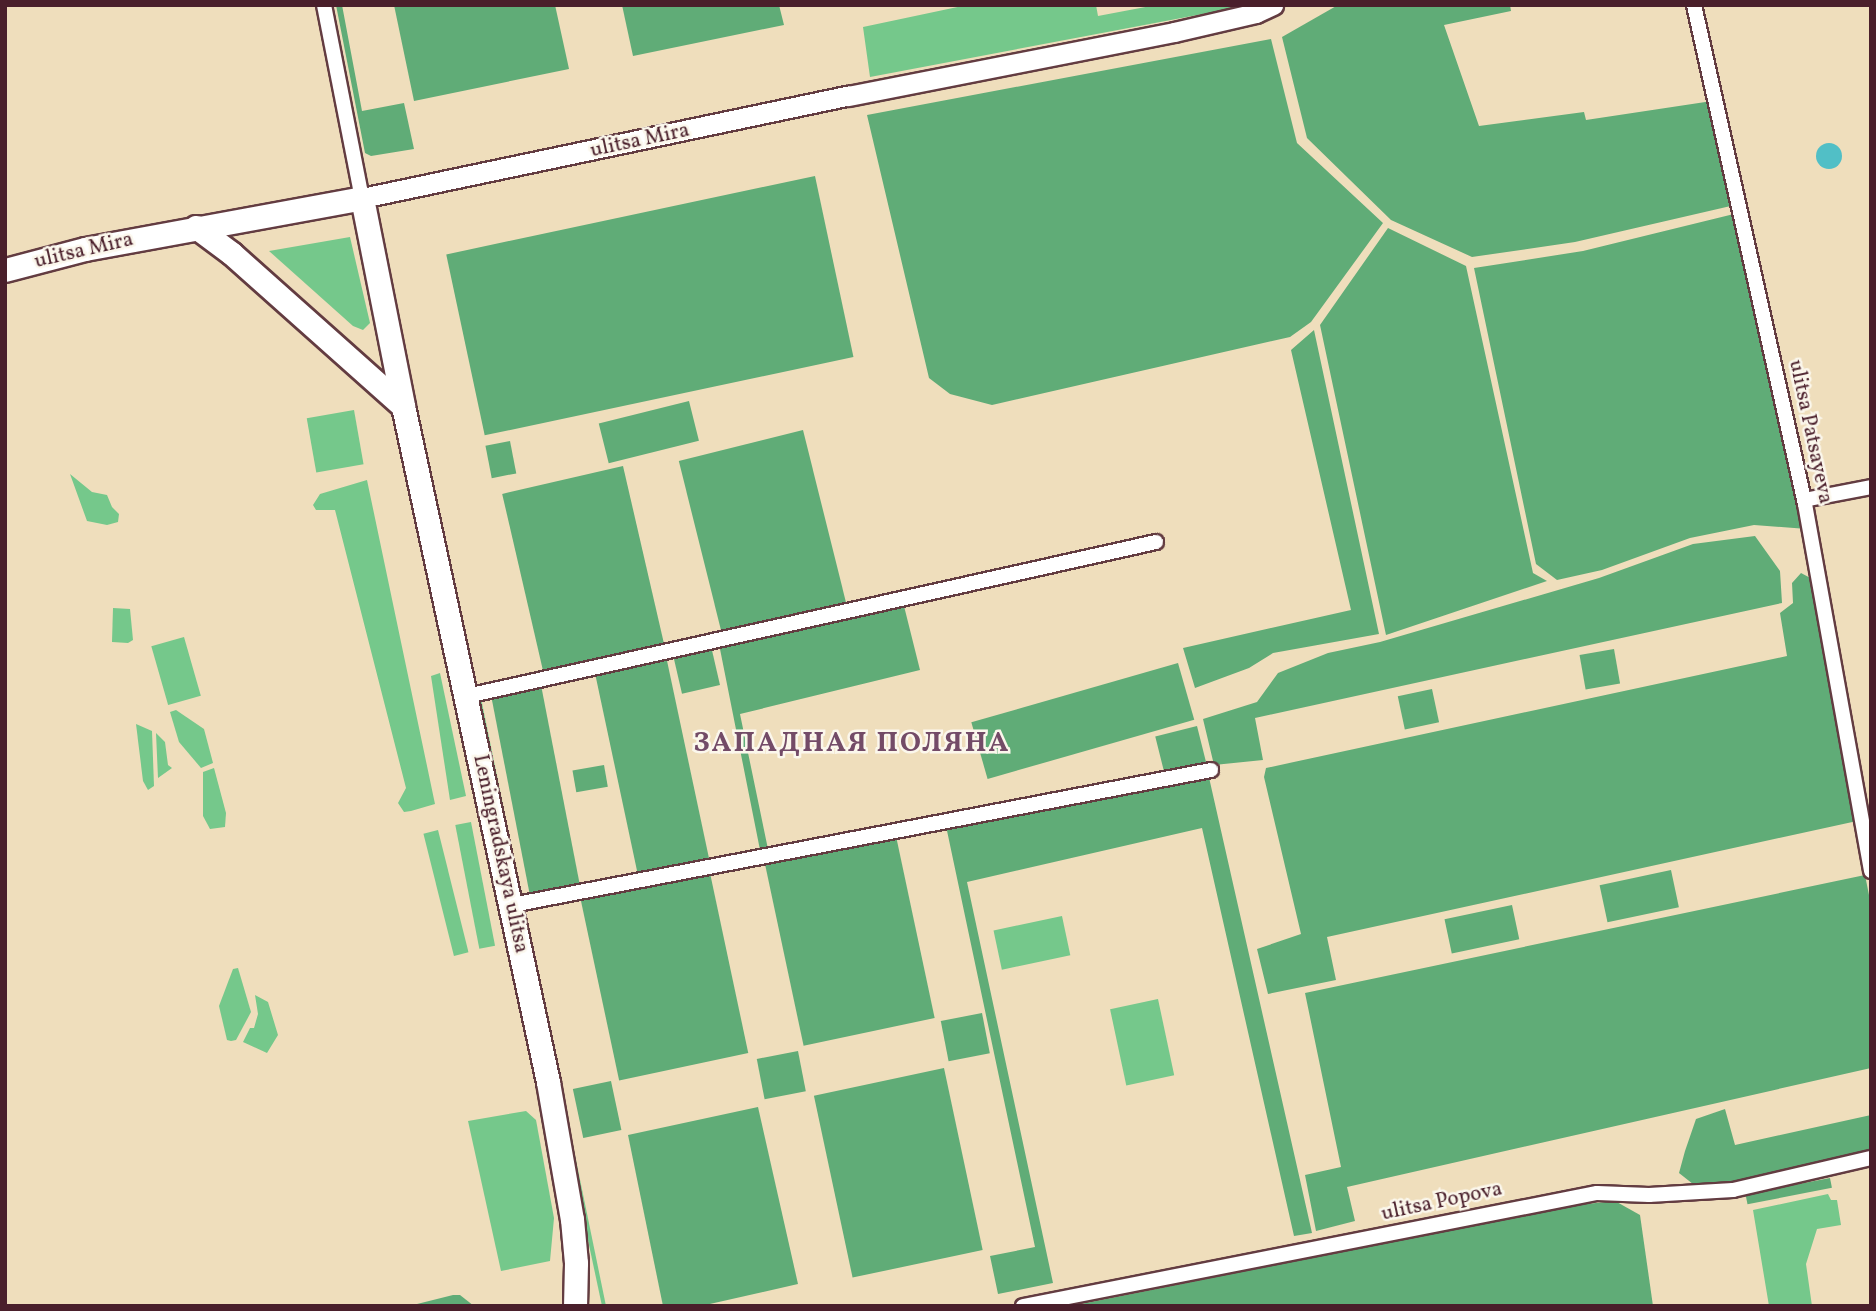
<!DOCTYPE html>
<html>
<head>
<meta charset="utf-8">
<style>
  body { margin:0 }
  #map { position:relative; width:1876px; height:1311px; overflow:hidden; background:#efdebc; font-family:Vollkorn,serif }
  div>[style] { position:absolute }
  .green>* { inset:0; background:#75c88b; transform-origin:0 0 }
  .forest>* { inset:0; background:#60ac77; transform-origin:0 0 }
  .water>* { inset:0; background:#51bfc6 }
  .round { border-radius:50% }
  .roads { filter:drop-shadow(2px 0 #633c41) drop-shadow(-2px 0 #633c41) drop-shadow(0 2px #633c41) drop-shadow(0 -2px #633c41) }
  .street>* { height:14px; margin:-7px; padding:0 7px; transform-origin:7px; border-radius:7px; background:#fff }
  .secondary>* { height:19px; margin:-9.5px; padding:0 9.5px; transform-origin:9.5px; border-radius:9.5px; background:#fff }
  .primary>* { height:23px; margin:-11.5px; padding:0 11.5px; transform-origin:11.5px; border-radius:11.5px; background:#fff }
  span { translate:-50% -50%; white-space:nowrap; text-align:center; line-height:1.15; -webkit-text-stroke:5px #fbf7ec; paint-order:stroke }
  .street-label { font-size:21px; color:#4a1f2b }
  .district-label { font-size:28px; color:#734b67; font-weight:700; letter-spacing:2px }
  .frame { position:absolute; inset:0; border:7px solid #4a1f2b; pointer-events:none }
</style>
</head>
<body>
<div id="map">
  <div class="green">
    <div style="clip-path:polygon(967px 5px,1096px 5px,1098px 16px,1156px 5px,1245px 6px,870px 77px,863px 27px)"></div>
    <div style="clip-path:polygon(350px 237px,370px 323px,363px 330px,353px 326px,269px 251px)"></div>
    <div style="left:354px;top:410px;width:55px;height:48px;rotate:80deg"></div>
    <div style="clip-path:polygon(70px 474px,92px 492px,107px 495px,112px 507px,119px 514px,118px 522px,107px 525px,87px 521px)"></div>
    <div style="clip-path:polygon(367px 480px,435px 804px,411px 811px,404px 812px,398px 803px,406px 788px,335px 510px,316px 510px,313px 505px,320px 494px)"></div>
    <div style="clip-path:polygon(113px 608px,130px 609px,133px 640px,128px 643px,112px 642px)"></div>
    <div style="left:184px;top:637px;width:61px;height:34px;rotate:74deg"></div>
    <div style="clip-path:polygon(440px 673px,466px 796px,450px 800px,431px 676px)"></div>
    <div style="clip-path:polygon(481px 698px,606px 1306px,602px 1306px,473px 700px)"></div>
    <div style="clip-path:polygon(176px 710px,204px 729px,213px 763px,201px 768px,179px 742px,170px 712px)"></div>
    <div style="clip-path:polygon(136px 724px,152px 731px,154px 786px,148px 790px,143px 781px)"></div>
    <div style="clip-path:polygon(156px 733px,165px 742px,168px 765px,172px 768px,158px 778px)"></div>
    <div style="clip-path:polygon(214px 768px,226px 813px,225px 827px,210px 829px,203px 816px,203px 772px)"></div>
    <div style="left:471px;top:822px;width:126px;height:16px;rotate:79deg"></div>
    <div style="left:438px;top:830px;width:126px;height:15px;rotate:76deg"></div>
    <div style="left:1062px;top:916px;width:40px;height:70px;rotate:78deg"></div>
    <div style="clip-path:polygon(238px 968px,251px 1012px,236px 1040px,231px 1041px,227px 1040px,219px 1006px,233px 969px)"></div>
    <div style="clip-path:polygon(255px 995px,268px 1002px,278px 1035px,267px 1053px,243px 1042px,250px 1028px,254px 1028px,258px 1014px)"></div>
    <div style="left:1158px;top:999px;width:78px;height:49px;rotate:78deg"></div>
    <div style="clip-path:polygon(526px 1111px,536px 1120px,554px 1218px,550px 1261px,501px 1271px,468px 1121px)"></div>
    <div style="clip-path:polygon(1828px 1194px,1831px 1200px,1837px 1200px,1841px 1225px,1817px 1229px,1806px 1264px,1812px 1306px,1769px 1306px,1753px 1210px)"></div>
  </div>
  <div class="forest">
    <div style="clip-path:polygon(336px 5px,342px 5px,362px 111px,404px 103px,414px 149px,371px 156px,365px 153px)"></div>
    <div style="clip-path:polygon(394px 5px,555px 5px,569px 69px,414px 101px)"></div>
    <div style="clip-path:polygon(622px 5px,779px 5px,784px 25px,633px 56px)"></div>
    <div style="clip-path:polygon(1338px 5px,1510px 5px,1511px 11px,1444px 25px,1479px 126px,1584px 112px,1586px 120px,1712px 101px,1735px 205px,1575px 242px,1472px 257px,1391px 220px,1307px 138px,1282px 37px)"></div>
    <div style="clip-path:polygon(1271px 39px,1297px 143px,1383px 223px,1311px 322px,1290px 337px,992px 405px,950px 394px,929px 378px,867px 115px)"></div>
    <div style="left:815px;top:176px;width:185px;height:377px;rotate:78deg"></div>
    <div style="clip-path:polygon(1738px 213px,1807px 529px,1754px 525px,1690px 538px,1602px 570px,1557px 580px,1536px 564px,1474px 268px,1583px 251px)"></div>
    <div style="clip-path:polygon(1388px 228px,1466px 266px,1533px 573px,1547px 581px,1386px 635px,1320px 325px)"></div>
    <div style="clip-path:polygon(1314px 330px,1379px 634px,1273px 653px,1249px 668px,1195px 688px,1183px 648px,1351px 610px,1291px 350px)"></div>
    <div style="left:689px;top:401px;width:41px;height:93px;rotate:76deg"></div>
    <div style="left:803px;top:430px;width:182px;height:128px;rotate:76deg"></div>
    <div style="left:510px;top:441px;width:33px;height:25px;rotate:79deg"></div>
    <div style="left:623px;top:466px;width:189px;height:124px;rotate:77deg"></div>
    <div style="clip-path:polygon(1755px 536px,1780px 571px,1782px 603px,1255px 718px,1263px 760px,1214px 765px,1203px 719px,1257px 702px,1278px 673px,1328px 653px,1380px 642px,1599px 578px,1693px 544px)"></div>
    <div style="clip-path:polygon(1801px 573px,1816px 581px,1857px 821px,1327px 937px,1336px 980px,1268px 994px,1257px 949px,1301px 934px,1264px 777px,1266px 768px,1787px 656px,1780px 613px,1793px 603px,1792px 583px)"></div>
    <div style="clip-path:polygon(903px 602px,920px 670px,740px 714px,769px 854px,761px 855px,719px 644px)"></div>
    <div style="left:711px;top:646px;width:40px;height:39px;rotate:77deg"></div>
    <div style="left:1614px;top:649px;width:35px;height:35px;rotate:80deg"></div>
    <div style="left:666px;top:656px;width:215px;height:73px;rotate:78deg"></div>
    <div style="left:1178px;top:663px;width:59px;height:215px;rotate:74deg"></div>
    <div style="left:541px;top:685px;width:209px;height:51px;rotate:79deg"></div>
    <div style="left:1432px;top:689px;width:34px;height:35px;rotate:78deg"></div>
    <div style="left:1197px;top:726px;width:42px;height:43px;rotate:76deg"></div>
    <div style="left:604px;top:765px;width:22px;height:32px;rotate:80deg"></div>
    <div style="clip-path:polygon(1208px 773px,1312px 1233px,1294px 1236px,1202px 828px,967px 882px,1053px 1283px,998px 1294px,990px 1256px,1035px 1247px,946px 826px)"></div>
    <div style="left:896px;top:836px;width:186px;height:134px;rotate:78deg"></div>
    <div style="left:1671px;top:870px;width:38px;height:73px;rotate:78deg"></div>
    <div style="left:710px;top:873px;width:184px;height:132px;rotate:78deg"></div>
    <div style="clip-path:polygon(1865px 875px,1871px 905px,1871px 1068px,1347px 1187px,1355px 1221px,1316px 1231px,1305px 1175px,1341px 1167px,1305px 993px)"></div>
    <div style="left:1512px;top:905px;width:35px;height:69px;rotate:78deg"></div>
    <div style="left:982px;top:1013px;width:41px;height:42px;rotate:79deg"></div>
    <div style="left:798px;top:1051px;width:41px;height:42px;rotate:79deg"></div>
    <div style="left:944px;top:1068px;width:186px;height:133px;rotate:78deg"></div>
    <div style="left:611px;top:1081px;width:50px;height:39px;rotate:78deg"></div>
    <div style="clip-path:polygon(758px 1107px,798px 1284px,701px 1306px,663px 1306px,628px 1135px)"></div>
    <div style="clip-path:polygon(1725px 1109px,1735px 1145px,1871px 1115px,1871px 1154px,1736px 1187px,1698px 1188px,1679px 1173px,1685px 1151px,1696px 1119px)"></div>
    <div style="left:1830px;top:1178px;width:10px;height:86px;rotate:79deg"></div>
    <div style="clip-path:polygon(1615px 1201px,1640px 1215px,1653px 1306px,1071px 1306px,1577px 1205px)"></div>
    <div style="clip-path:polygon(460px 1295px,474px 1306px,409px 1306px,453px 1295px)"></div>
  </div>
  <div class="water">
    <div class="round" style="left:1816px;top:143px;width:26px;height:26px"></div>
  </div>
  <div class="roads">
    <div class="street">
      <div style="left:324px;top:5px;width:197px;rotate:78.9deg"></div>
      <div style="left:1694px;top:5px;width:511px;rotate:77.46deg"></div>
      <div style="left:1805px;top:504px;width:373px;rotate:79.8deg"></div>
      <div style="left:1804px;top:500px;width:68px;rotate:-11deg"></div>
      <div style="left:467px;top:696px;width:706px;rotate:-12.6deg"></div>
      <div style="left:512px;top:905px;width:712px;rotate:-10.93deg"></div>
      <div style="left:1023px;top:1306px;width:585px;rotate:-11.14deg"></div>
      <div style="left:1597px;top:1193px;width:52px;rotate:2.2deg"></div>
      <div style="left:1649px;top:1195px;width:84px;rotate:-3.4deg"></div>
      <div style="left:1733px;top:1190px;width:142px;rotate:-13.1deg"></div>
    </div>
    <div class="secondary">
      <div style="left:362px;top:198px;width:497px;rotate:-11.9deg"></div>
      <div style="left:848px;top:96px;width:332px;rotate:-11.1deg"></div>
      <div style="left:1174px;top:32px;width:84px;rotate:-13deg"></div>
      <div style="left:1256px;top:13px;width:19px;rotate:-25deg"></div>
    </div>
    <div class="primary">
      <div style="left:196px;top:227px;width:44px;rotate:36.6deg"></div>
      <div style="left:231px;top:253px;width:230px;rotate:41.7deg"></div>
      <div style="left:5px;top:270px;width:83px;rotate:-14.7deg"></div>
      <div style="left:85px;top:249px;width:282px;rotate:-10.4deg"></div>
      <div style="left:362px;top:198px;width:212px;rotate:78.8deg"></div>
      <div style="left:403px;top:406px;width:691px;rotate:77.89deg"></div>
      <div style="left:548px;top:1082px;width:139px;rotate:80.1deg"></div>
      <div style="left:572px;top:1219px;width:44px;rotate:84.8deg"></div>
      <div style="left:576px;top:1263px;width:43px;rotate:91.3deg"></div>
    </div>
  </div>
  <div class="street-label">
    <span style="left:640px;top:141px;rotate:-12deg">ulitsa Mira</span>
    <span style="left:84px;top:251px;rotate:-13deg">ulitsa Mira</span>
    <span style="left:1810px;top:432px;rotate:78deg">ulitsa Patsayeva</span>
    <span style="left:500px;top:854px;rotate:78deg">Leningradskaya ulitsa</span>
    <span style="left:1442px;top:1202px;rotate:-12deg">ulitsa Popova</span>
  </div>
  <div class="district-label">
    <span style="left:852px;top:744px">ЗАПАДНАЯ ПОЛЯНА</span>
  </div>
  <div class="frame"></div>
</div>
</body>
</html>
